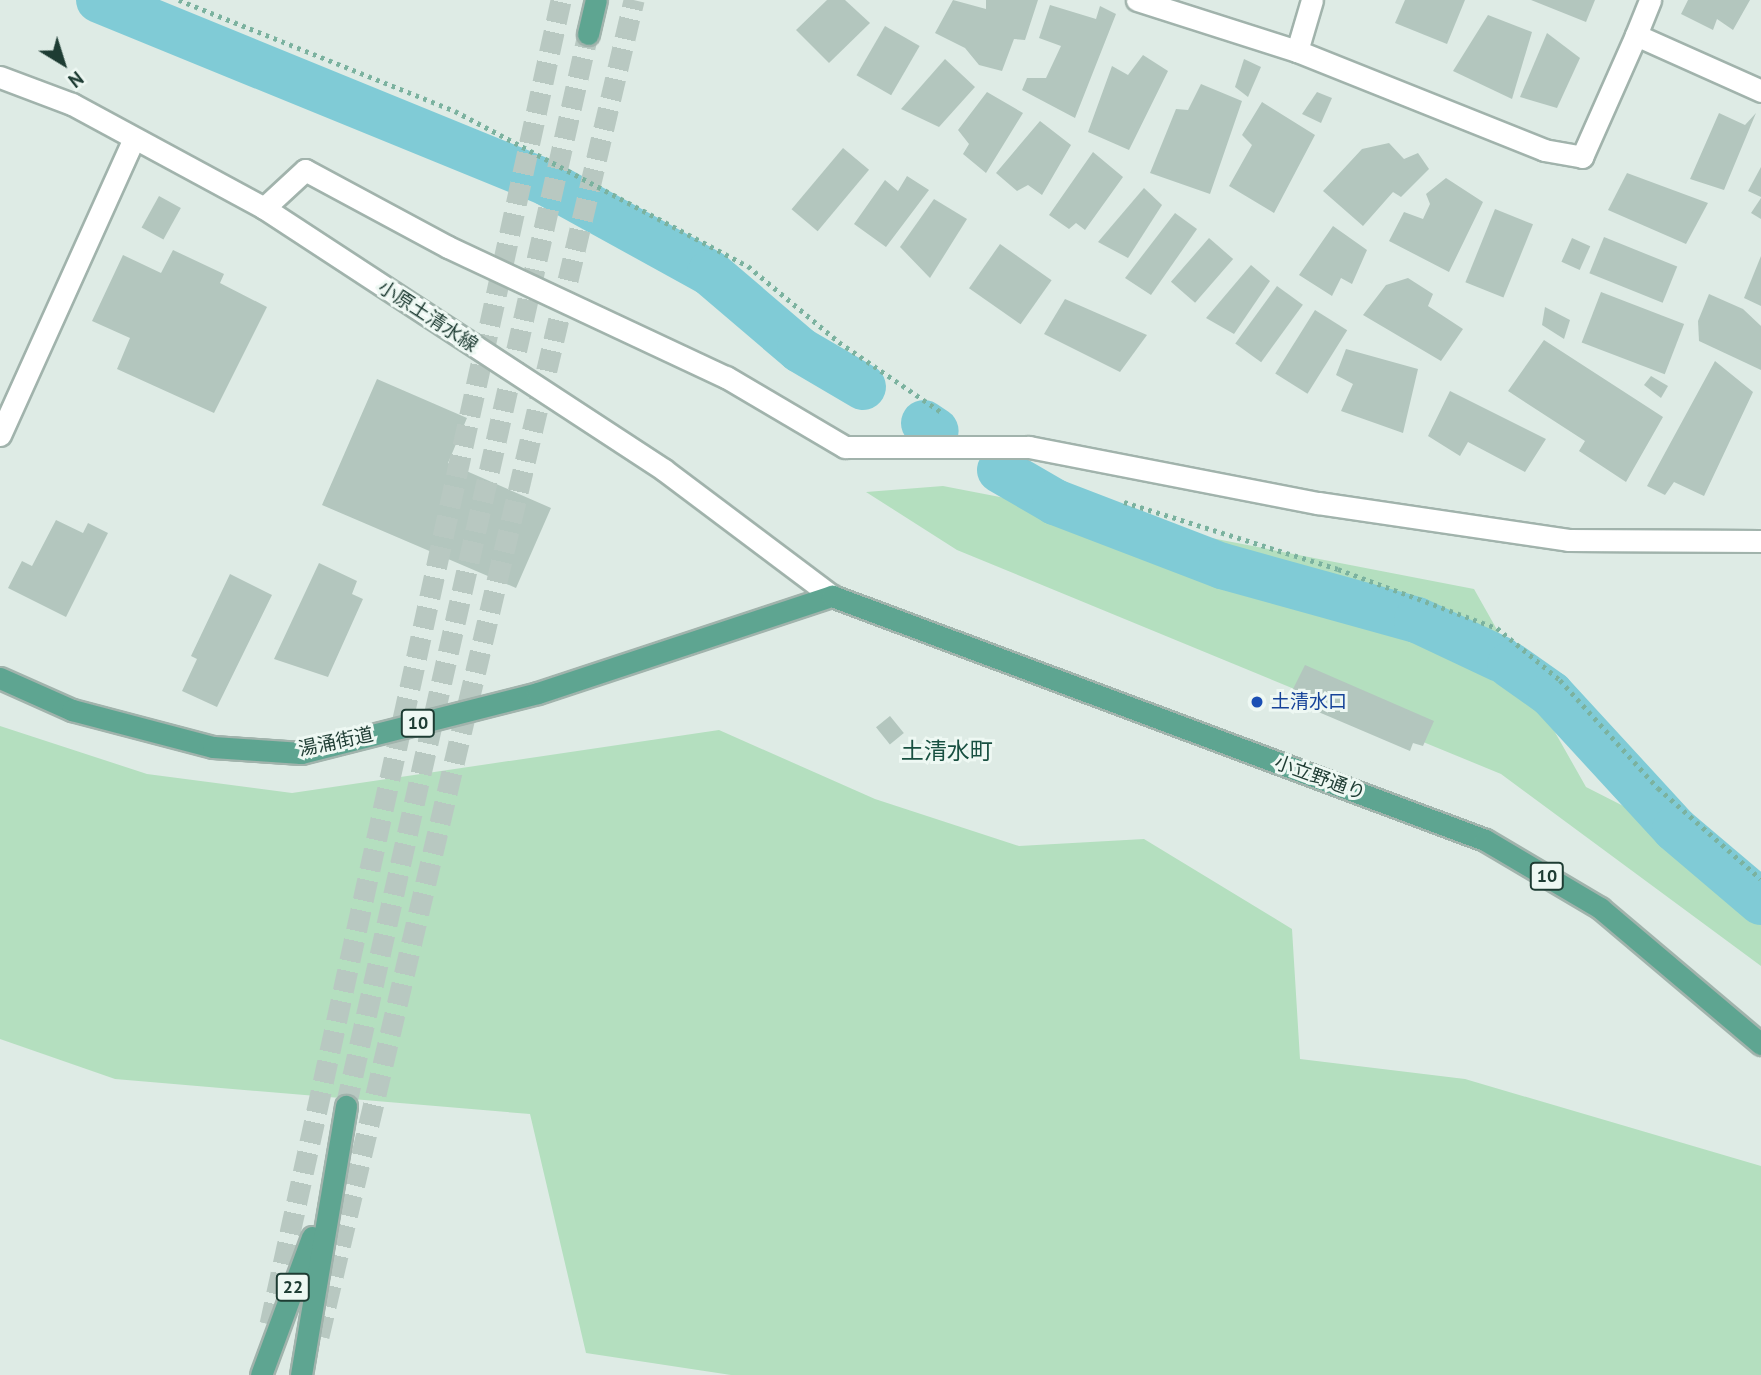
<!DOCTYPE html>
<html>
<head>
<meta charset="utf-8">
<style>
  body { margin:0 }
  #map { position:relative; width:1761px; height:1375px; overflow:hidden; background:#deebe5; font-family:"PT Sans","Noto Sans JP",sans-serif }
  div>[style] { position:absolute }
  .green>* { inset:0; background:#b4dfbf }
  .canal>* { height:46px; margin:-23px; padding:0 23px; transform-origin:23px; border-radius:23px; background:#80cbd6 }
  .building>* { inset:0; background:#b3c6be; transform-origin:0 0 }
  .primary-tunnel>* { height:21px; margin-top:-10.5px; transform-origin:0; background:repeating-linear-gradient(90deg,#b8c8c1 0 21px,transparent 0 31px) }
  .path>* { height:4.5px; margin-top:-2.25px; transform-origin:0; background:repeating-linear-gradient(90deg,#7bb29f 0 3.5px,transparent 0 8.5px) }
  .roads { filter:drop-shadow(2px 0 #a1b3ac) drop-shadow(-2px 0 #a1b3ac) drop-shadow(0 2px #a1b3ac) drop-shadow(0 -2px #a1b3ac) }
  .street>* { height:21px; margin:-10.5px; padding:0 10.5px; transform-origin:10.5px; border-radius:10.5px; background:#fff }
  .secondary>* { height:21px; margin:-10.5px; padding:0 10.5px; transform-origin:10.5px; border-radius:10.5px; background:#fff }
  .primary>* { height:21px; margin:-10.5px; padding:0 10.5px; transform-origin:10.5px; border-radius:10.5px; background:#5ea591 }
  .dots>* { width:19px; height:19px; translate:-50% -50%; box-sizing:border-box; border:4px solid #eef8f3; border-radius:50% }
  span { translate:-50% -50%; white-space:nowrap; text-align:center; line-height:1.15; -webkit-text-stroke:6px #eef8f3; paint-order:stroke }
  .shield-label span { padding:2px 5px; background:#eef8f3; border:2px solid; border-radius:5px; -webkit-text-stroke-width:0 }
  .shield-label { font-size:18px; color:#1e3c33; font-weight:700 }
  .street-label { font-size:19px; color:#1e3c33 }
  .transit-label { font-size:19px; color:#164399 }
  .left { translate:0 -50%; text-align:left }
  .quarter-label { font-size:23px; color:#185041 }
  .north { position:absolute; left:28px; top:28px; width:70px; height:70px; -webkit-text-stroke:5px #eef8f3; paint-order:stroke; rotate:142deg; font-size:19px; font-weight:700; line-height:28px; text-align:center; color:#1e3c33 }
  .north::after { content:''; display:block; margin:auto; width:24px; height:32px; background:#1e3c33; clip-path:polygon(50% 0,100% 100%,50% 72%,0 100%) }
</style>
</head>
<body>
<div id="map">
  <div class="green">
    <div style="clip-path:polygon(943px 486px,1474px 589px,1586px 787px,1761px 876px,1761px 966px,1501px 774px,957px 550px,866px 492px)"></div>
    <div style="clip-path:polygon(0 726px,147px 774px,292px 793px,719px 730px,875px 799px,1019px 846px,1144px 839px,1292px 929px,1300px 1059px,1465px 1079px,1761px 1166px,1761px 1375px,731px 1375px,586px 1353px,530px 1114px,115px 1079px,0 1039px)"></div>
  </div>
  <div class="canal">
    <div style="left:99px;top:0;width:484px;rotate:22.2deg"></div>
    <div style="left:547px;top:183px;width:186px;rotate:28.9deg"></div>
    <div style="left:710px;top:273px;width:118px;rotate:40.5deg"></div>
    <div style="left:800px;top:350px;width:73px;rotate:30.4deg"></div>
    <div style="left:924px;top:423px;width:14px;rotate:34deg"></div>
    <div style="left:1000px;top:470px;width:64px;rotate:30.2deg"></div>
    <div style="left:1055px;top:502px;width:179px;rotate:21deg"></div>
    <div style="left:1222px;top:566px;width:202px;rotate:15.5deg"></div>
    <div style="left:1417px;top:620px;width:92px;rotate:25.2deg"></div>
    <div style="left:1510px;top:665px;width:50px;rotate:35.3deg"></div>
    <div style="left:1551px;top:694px;width:183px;rotate:47.4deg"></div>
    <div style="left:1675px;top:829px;width:113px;rotate:40.3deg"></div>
  </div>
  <div class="building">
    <div style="clip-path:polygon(827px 0,845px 0,870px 23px,829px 63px,796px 30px)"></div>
    <div style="clip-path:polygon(953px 0,986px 9px,986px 0,1038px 0,1025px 40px,1014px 39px,1002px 71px,979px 65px,965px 48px,935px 33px)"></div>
    <div style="clip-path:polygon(1405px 0,1465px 0,1447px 44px,1395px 23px)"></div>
    <div style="clip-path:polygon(1531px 0,1595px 0,1586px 22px)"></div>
    <div style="clip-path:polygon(1688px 0,1750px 0,1733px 30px,1717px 19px,1713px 30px,1681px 14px)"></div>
    <div style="clip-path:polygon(1050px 5px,1096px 19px,1100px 6px,1116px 14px,1075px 118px,1022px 90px,1027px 78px,1046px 78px,1061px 46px,1039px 38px)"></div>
    <div style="clip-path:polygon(1488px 15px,1532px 32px,1512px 99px,1453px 71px)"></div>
    <div style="left:885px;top:26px;width:40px;height:57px;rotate:30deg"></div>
    <div style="clip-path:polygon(1547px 33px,1580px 58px,1557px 108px,1520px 97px)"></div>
    <div style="clip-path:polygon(1143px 55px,1168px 71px,1129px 150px,1088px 132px,1112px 66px,1128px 75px)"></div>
    <div style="clip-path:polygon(945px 59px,975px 87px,939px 127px,901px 109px)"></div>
    <div style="clip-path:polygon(1244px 59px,1261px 67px,1248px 97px,1235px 87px)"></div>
    <div style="clip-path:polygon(1201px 84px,1242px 101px,1210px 194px,1150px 173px,1176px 109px,1188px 110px)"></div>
    <div style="clip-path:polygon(987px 92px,1023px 113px,986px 173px,963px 154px,969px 144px,958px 130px)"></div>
    <div style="clip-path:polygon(1317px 92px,1332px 98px,1321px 123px,1302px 114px)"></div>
    <div style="clip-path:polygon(1262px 102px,1315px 135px,1274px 213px,1229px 186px,1252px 145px,1242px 135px)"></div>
    <div style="clip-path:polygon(1719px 113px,1745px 125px,1756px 113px,1724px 190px,1690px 179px)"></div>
    <div style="clip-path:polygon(1040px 121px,1071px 145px,1042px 195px,1028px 185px,1017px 191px,996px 173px)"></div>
    <div style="clip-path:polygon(1389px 143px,1404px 159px,1418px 153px,1429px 169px,1401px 197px,1393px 192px,1363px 226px,1323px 191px,1362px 149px)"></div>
    <div style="left:843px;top:148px;width:34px;height:80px;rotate:40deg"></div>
    <div style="clip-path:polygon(1093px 152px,1123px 177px,1085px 230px,1076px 223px,1069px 229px,1049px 215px)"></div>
    <div style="clip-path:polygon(1761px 167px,1761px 197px,1748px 191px)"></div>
    <div style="clip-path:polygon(1627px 173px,1708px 203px,1686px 244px,1608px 210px)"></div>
    <div style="clip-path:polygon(907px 176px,929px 190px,886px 247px,854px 224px,885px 180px,898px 191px)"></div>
    <div style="clip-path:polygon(1446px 178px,1483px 202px,1449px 272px,1389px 241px,1404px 212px,1423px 219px,1430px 204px,1426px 194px)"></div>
    <div style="clip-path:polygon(1144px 188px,1162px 205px,1128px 258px,1098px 242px)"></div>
    <div style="left:159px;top:196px;width:25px;height:36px;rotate:29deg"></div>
    <div style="clip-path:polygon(1761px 198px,1761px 219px,1751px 213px)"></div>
    <div style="clip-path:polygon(934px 199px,967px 219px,930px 278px,900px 247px)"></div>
    <div style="left:1495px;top:209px;width:41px;height:79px;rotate:22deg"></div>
    <div style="clip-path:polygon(1175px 213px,1197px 229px,1151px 295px,1125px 278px)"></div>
    <div style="clip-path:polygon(1333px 226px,1367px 250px,1352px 284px,1341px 278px,1332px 296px,1299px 275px)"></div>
    <div style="left:1604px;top:237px;width:79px;height:39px;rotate:22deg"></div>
    <div style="left:1209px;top:238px;width:32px;height:58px;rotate:41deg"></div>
    <div style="left:1572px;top:238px;width:20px;height:26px;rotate:24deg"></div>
    <div style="left:1000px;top:244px;width:63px;height:54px;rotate:35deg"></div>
    <div style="clip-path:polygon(173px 250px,224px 274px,220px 283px,267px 307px,214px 413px,117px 369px,130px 338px,92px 321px,123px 255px,161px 273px)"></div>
    <div style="clip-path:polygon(1761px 256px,1761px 306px,1744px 298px)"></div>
    <div style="clip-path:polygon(1251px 265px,1270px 281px,1234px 334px,1206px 318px)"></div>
    <div style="clip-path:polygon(1408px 278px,1433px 294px,1428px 306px,1463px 329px,1441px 361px,1363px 315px,1386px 285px)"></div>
    <div style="left:1277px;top:286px;width:32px;height:71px;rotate:36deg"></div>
    <div style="left:1601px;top:292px;width:89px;height:54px;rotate:21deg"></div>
    <div style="clip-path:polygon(1709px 294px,1743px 309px,1761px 326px,1761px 370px,1699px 341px,1698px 321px)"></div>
    <div style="clip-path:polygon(1065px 299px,1147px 335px,1120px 372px,1044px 334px)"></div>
    <div style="clip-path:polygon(1545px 307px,1570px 320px,1564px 339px,1542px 325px)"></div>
    <div style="left:1315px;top:310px;width:38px;height:75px;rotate:32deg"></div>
    <div style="clip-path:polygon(1544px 340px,1663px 417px,1626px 482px,1579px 451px,1585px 441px,1508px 391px)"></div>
    <div style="clip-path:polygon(1346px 349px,1418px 369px,1403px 433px,1341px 411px,1353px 384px,1336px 375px)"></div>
    <div style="clip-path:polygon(1715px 361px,1753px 392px,1704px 496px,1674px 482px,1665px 495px,1647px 486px)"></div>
    <div style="clip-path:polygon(1651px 376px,1668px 386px,1661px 398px,1644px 385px)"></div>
    <div style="clip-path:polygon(377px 379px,467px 418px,448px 463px,551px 508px,516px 588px,322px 505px)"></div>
    <div style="clip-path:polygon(1450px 391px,1546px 439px,1525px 472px,1468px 442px,1460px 456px,1428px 436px)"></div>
    <div style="clip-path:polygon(56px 520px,83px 533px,88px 523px,108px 533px,66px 617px,8px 588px,22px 561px,32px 566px)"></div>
    <div style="clip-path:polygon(319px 563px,357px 581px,352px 594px,363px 599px,328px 677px,274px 659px)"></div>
    <div style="clip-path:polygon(230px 574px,272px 595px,217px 707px,182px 691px,197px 659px,191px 656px)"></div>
    <div style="clip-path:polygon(1305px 665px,1434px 721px,1423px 746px,1413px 743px,1410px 751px,1288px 699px)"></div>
    <div style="left:890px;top:716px;width:22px;height:18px;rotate:51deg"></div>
  </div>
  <div class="primary-tunnel">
    <div style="left:346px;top:1106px;width:1099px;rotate:-77.28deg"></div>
    <div style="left:270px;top:1324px;width:1356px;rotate:-77.6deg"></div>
    <div style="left:319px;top:1336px;width:1373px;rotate:-76.73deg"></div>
  </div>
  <div class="path">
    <div style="left:179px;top:0;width:297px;rotate:21.9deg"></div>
    <div style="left:455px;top:111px;width:331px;rotate:27.9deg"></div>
    <div style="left:748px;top:266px;width:119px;rotate:39.9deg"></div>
    <div style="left:839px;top:342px;width:127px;rotate:34.4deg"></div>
    <div style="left:1124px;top:502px;width:224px;rotate:17.4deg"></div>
    <div style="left:1338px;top:569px;width:170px;rotate:20.4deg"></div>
    <div style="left:1497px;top:628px;width:82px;rotate:39.5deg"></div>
    <div style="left:1560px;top:680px;width:146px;rotate:47.8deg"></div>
    <div style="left:1658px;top:788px;width:137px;rotate:41.5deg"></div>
  </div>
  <div class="roads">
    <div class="street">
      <div style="left:1137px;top:0;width:168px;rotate:17.7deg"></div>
      <div style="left:1297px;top:51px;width:266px;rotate:21.8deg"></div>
      <div style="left:1544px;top:150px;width:39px;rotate:10deg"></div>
      <div style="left:1582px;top:157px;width:133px;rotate:-66.1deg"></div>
      <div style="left:1636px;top:35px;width:137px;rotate:24.1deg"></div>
      <div style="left:1636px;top:35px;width:38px;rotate:-68deg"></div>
      <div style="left:1297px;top:51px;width:53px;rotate:-73.6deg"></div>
      <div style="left:264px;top:208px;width:56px;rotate:-42.8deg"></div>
      <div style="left:305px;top:170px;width:162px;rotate:28.3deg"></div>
      <div style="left:448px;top:247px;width:307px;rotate:25.1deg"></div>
      <div style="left:726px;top:377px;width:138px;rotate:30.5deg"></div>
      <div style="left:845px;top:447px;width:184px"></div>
      <div style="left:1029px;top:447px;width:294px;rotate:11deg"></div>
      <div style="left:1318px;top:503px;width:253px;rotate:8.4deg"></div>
      <div style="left:1568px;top:540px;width:193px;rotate:0.3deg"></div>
      <div style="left:0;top:435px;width:324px;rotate:-65.7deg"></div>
    </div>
    <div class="secondary">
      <div style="left:0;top:77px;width:77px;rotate:20.6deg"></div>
      <div style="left:72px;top:104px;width:218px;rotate:28.4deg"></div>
      <div style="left:264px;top:208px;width:478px;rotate:33.2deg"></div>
      <div style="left:664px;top:470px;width:210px;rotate:36.9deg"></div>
    </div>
    <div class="primary">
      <div style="left:588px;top:34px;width:35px;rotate:-77deg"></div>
      <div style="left:0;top:678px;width:79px;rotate:24deg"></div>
      <div style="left:72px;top:710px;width:146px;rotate:14.7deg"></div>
      <div style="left:213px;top:747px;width:88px;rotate:3.9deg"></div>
      <div style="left:301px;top:753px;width:244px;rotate:-14.2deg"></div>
      <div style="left:538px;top:693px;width:310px;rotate:-18.3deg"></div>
      <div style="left:832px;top:596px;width:697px;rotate:20.49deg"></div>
      <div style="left:1485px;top:840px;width:134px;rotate:30.6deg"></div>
      <div style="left:1600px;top:908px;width:211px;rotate:40.2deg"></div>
      <div style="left:261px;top:1375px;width:147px;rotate:-69.7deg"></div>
      <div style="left:301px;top:1375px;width:273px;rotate:-80.5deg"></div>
    </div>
  </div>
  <div class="dots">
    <div style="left:1257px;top:702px;background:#1a4fb4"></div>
  </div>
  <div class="shield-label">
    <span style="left:418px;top:723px">10</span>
    <span style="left:1547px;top:876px">10</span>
    <span style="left:293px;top:1287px">22</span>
  </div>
  <div class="street-label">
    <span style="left:428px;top:316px;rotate:33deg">小原土清水線</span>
    <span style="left:336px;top:742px;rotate:-12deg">湯涌街道</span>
    <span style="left:1320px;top:778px;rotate:20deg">小立野通り</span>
  </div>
  <div class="transit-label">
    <span class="left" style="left:1271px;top:702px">土清水口</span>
  </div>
  <div class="quarter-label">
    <span style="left:947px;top:751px">土清水町</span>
  </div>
  <div class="north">N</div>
</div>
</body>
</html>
